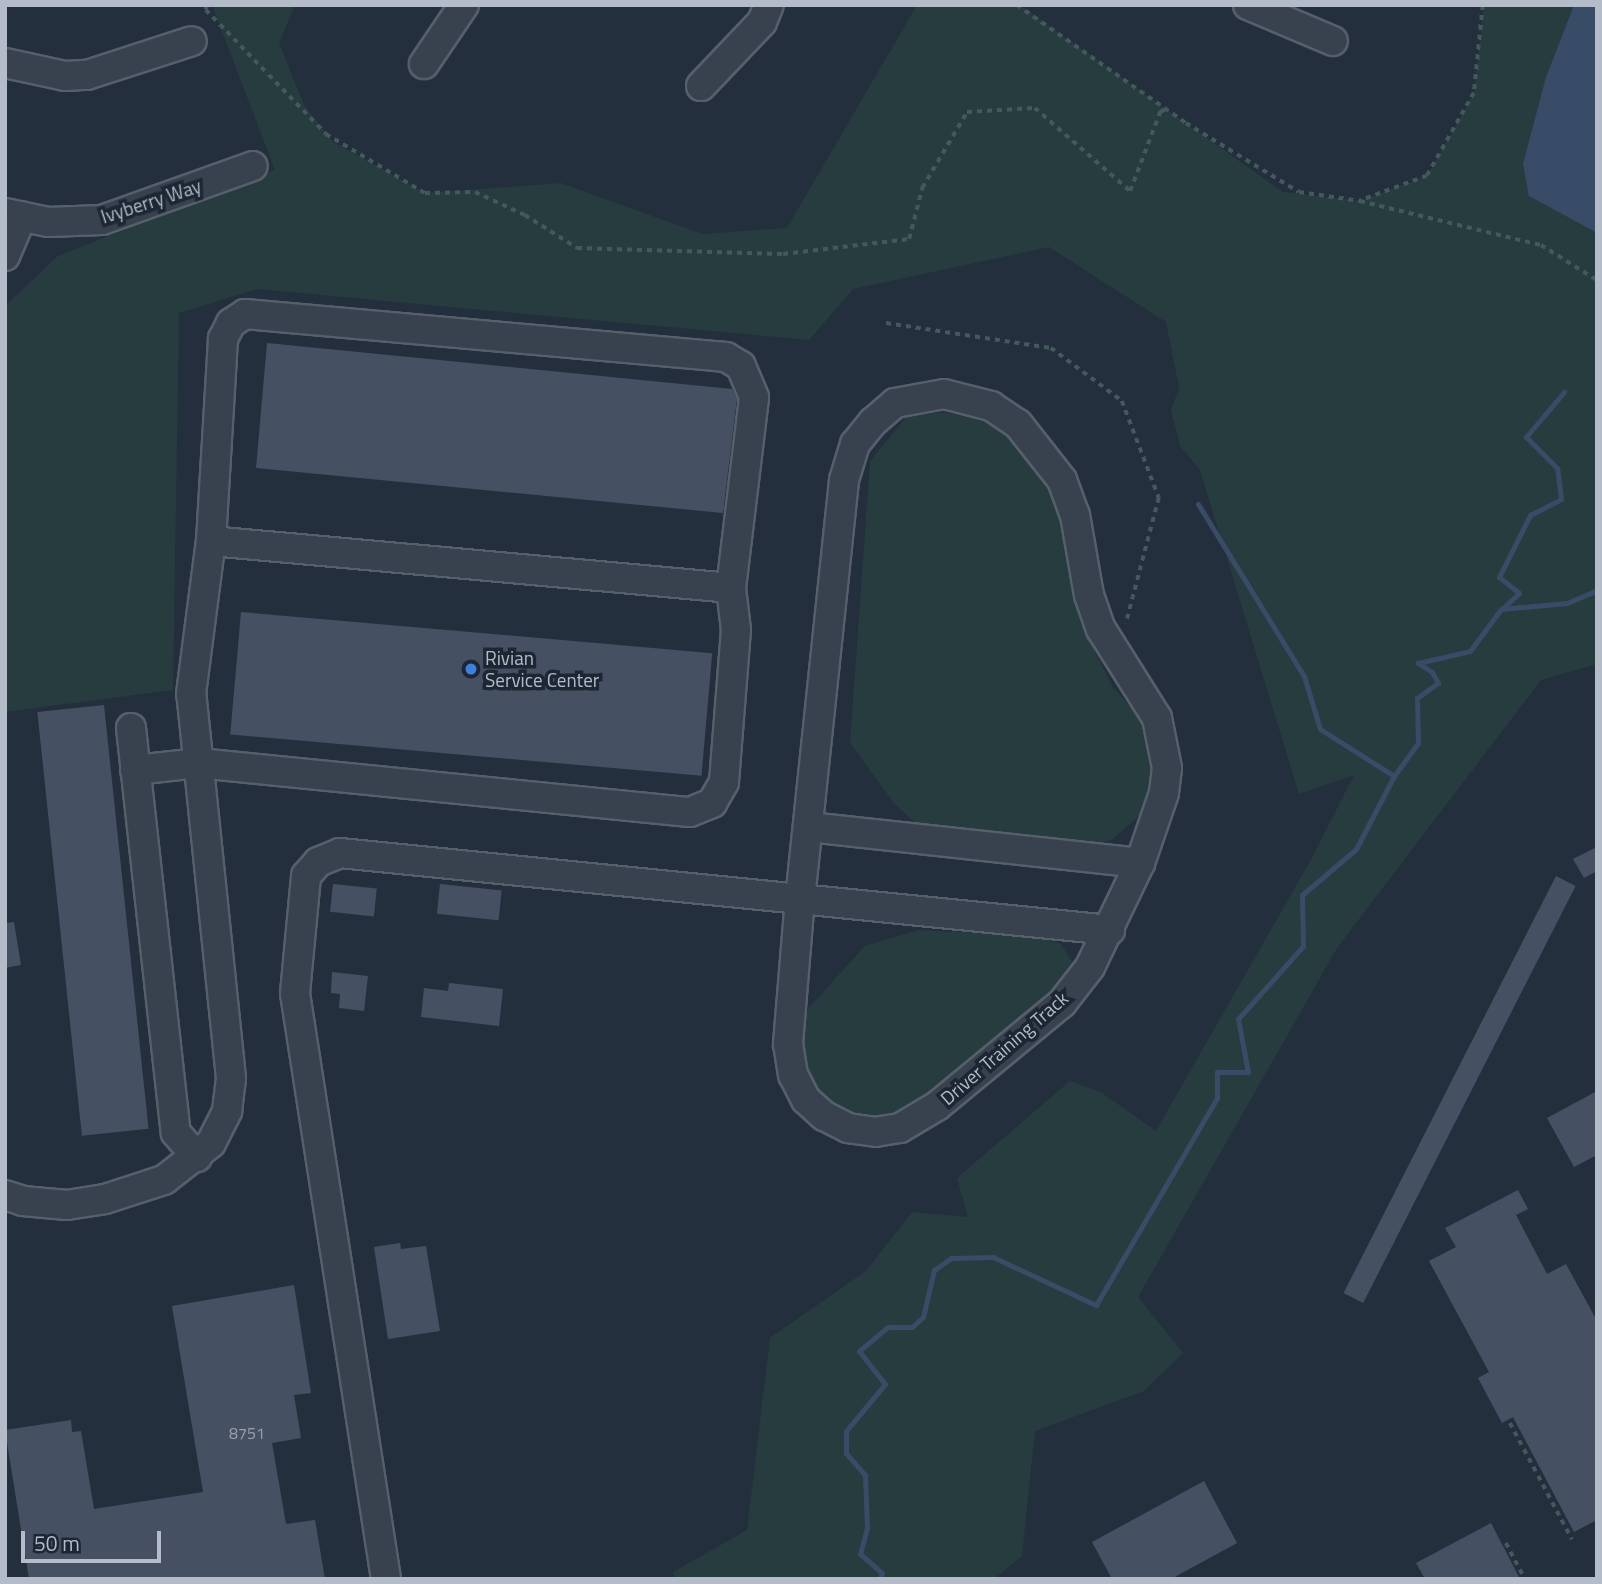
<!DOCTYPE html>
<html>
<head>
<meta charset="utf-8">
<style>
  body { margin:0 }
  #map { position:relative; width:1602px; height:1584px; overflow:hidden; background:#242f3e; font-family:"Titillium Web",sans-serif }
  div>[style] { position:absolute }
  .green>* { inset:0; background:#263c3f }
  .water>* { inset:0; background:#394c67 }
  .stream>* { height:5px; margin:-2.5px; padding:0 2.5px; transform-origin:2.5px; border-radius:2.5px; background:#394c67 }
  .building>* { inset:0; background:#455162; transform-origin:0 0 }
  .path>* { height:3.5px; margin-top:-1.75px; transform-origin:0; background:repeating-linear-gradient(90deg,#44595c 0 5px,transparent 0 10px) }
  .roads { filter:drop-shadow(2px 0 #565f6c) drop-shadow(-2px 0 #565f6c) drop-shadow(0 2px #565f6c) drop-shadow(0 -2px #565f6c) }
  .minor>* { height:28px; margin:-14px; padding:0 14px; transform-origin:14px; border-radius:14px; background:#38414e }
  .dots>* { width:19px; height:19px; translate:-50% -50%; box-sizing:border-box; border:4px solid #1d2633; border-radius:50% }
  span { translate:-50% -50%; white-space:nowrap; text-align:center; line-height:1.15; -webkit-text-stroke:7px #1d2633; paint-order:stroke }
  .number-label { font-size:16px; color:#98a1af }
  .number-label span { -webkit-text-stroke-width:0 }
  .street-label { font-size:19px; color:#b4bcc9 }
  .poi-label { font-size:19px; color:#b4bcc9 }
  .left { translate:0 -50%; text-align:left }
  .frame { position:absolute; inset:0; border:7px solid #b4bcc9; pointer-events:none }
  .scale { position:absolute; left:21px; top:1531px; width:140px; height:32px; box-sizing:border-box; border:4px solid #b4bcc9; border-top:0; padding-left:9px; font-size:21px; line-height:24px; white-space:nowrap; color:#b4bcc9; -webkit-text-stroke:5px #1d2633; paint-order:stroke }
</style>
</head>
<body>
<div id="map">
  <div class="green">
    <div style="clip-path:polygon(212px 5px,295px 5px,279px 43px,304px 105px,333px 142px,425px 193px,561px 183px,702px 234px,787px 228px,917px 5px,1020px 5px,1283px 192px,1360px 201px,1427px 176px,1474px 93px,1484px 5px,1574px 5px,1546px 77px,1529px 196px,1597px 233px,1597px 664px,1541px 680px,1337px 948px,1138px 1297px,1183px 1353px,1144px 1391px,1035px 1431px,1022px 1556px,994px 1579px,675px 1579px,673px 1572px,747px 1530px,770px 1338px,866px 1271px,912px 1212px,968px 1217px,957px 1178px,1070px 1081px,1102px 1093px,1156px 1131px,1312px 858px,1354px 775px,1299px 794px,1200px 470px,1180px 446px,1171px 410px,1179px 388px,1166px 322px,1049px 247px,853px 289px,809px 340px,257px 289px,179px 313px,173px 690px,5px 712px,5px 306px,58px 256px,275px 170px)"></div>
    <div style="clip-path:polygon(942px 412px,992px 422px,1042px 474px,1068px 526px,1081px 623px,1112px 686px,1146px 725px,1155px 774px,1143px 812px,1112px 840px,1075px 847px,920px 827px,894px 803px,850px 743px,870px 461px,906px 417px)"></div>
    <div style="clip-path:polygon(918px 930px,1037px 936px,1061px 944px,1073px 963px,1062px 987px,908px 1107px,879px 1119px,847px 1116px,821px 1098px,808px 1073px,801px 1044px,805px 1012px,865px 946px)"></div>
  </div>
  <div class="water">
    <div style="clip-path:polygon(1574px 5px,1597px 5px,1597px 233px,1529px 196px,1523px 164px,1546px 77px)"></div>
  </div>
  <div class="stream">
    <div style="left:1198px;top:504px;width:202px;rotate:58.4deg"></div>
    <div style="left:1304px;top:676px;width:55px;rotate:73.2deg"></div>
    <div style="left:1320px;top:729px;width:88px;rotate:32.4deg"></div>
    <div style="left:1503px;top:608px;width:22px;rotate:-43deg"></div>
    <div style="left:1519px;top:593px;width:26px;rotate:-141deg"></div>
    <div style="left:1499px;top:577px;width:69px;rotate:-63.4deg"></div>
    <div style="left:1530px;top:515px;width:35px;rotate:-27deg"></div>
    <div style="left:1561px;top:499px;width:31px;rotate:-97deg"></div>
    <div style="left:1557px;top:468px;width:44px;rotate:-135deg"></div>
    <div style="left:1526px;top:437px;width:59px;rotate:-49.8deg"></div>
    <div style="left:880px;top:1579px;width:6px;rotate:-72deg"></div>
    <div style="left:882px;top:1573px;width:29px;rotate:-139deg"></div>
    <div style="left:860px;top:1554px;width:28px;rotate:-75deg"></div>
    <div style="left:867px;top:1527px;width:52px;rotate:-92.2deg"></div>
    <div style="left:865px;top:1475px;width:29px;rotate:-131deg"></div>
    <div style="left:846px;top:1453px;width:22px;rotate:-90deg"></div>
    <div style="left:846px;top:1431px;width:61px;rotate:-50.3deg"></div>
    <div style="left:885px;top:1384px;width:42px;rotate:-128.2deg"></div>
    <div style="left:859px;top:1351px;width:38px;rotate:-40deg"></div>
    <div style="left:888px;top:1327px;width:24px"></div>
    <div style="left:912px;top:1327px;width:15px;rotate:-42deg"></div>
    <div style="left:923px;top:1317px;width:48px;rotate:-76.8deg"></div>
    <div style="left:934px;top:1270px;width:21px;rotate:-35deg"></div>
    <div style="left:951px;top:1258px;width:42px;rotate:-1.4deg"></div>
    <div style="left:993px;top:1257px;width:114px;rotate:25deg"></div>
    <div style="left:1096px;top:1305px;width:240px;rotate:-59.7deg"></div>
    <div style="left:1217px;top:1098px;width:26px;rotate:-90deg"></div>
    <div style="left:1217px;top:1072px;width:31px"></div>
    <div style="left:1248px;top:1072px;width:54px;rotate:-100.7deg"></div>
    <div style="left:1238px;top:1019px;width:98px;rotate:-48.3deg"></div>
    <div style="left:1303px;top:946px;width:51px;rotate:-91.1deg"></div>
    <div style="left:1302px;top:895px;width:71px;rotate:-40.4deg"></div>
    <div style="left:1356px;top:849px;width:82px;rotate:-62.5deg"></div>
    <div style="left:1394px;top:776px;width:41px;rotate:-54deg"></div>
    <div style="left:1418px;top:743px;width:45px;rotate:-91.3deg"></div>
    <div style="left:1417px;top:698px;width:26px;rotate:-36deg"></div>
    <div style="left:1438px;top:683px;width:13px;rotate:-119deg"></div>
    <div style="left:1432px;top:672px;width:17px;rotate:-147deg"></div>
    <div style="left:1418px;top:663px;width:53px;rotate:-13deg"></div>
    <div style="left:1470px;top:651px;width:52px;rotate:-53.6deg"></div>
    <div style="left:1501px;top:609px;width:66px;rotate:-5.2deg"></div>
    <div style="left:1567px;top:603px;width:33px;rotate:-23deg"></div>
  </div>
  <div class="building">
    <div style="clip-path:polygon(267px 343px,732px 389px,737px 399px,723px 513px,256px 468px)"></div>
    <div style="left:241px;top:612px;width:473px;height:123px;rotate:5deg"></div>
    <div style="left:104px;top:705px;width:426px;height:67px;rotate:84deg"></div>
    <div style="clip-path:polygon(1597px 847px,1597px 871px,1584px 878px,1573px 859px)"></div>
    <div style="left:1556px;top:876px;width:22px;height:468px;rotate:27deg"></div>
    <div style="left:333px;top:884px;width:44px;height:28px;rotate:6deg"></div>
    <div style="left:440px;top:884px;width:62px;height:30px;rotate:6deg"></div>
    <div style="clip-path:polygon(14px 922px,21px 965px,5px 968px,5px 923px)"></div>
    <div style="clip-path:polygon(332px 972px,368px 976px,364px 1011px,339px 1008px,340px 994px,331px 993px)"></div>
    <div style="clip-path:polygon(449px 983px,503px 989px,499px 1026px,421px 1017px,424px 988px,448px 991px)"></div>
    <div style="clip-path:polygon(1597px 1091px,1597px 1155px,1574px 1167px,1547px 1118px)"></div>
    <div style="clip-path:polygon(1518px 1190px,1528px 1209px,1516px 1215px,1547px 1274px,1566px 1264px,1597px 1321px,1597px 1520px,1574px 1532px,1513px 1417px,1502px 1423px,1478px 1378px,1489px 1372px,1429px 1261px,1456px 1247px,1445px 1228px)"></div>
    <div style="clip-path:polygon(400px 1243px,401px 1249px,426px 1246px,440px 1331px,388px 1339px,374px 1247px)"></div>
    <div style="clip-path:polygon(294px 1285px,311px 1393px,294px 1395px,301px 1438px,272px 1443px,286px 1524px,315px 1520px,325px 1579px,29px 1579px,5px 1430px,71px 1420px,72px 1432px,81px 1431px,94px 1509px,203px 1492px,172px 1306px)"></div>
    <div style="clip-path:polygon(1204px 1481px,1237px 1543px,1171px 1579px,1112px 1579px,1092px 1542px)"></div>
    <div style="clip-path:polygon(1491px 1523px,1520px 1579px,1425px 1579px,1416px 1563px)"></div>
  </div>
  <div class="path">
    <div style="left:207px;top:5px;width:5px;rotate:101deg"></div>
    <div style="left:206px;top:10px;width:173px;rotate:45.9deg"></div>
    <div style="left:326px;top:134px;width:115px;rotate:30.8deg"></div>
    <div style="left:425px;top:193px;width:50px;rotate:-1.1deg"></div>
    <div style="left:475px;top:192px;width:55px;rotate:24.7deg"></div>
    <div style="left:525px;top:215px;width:62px;rotate:32.4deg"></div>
    <div style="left:577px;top:248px;width:206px;rotate:1.7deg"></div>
    <div style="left:783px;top:254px;width:127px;rotate:-6.8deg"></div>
    <div style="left:909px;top:239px;width:53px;rotate:-75.7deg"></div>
    <div style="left:922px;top:188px;width:88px;rotate:-59.4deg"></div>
    <div style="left:967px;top:112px;width:68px;rotate:-3.4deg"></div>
    <div style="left:1035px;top:108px;width:126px;rotate:41.1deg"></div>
    <div style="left:1130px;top:191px;width:85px;rotate:-69.2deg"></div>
    <div style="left:1160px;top:112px;width:7px;rotate:-27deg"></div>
    <div style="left:1017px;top:5px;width:206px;rotate:34.9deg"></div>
    <div style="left:1186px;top:123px;width:132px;rotate:31.4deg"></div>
    <div style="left:1299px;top:192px;width:62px;rotate:8.4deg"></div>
    <div style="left:1483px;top:5px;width:88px;rotate:95.8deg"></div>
    <div style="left:1474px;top:93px;width:95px;rotate:119.5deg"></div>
    <div style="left:1427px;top:176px;width:72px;rotate:159.5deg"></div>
    <div style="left:1360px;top:201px;width:186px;rotate:13.7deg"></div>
    <div style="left:1541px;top:245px;width:66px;rotate:32deg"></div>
    <div style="left:886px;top:323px;width:167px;rotate:8.6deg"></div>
    <div style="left:1051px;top:348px;width:89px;rotate:36.7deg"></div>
    <div style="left:1122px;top:401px;width:104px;rotate:69.1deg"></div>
    <div style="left:1159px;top:498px;width:130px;rotate:104.7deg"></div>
    <div style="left:1510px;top:1423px;width:132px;rotate:61.9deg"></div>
    <div style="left:1506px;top:1543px;width:41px;rotate:62.2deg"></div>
  </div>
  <div class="roads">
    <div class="minor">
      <div style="left:1248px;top:5px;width:92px;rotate:23deg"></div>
      <div style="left:5px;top:63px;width:61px;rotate:12.2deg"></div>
      <div style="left:65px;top:76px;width:22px;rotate:-3deg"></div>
      <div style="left:87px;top:75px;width:110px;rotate:-17.9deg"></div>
      <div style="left:424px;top:64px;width:71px;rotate:-55.9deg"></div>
      <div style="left:701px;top:86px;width:88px;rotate:-46.4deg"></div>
      <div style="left:762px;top:22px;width:18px;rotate:-68deg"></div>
      <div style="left:5px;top:213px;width:44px;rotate:11.8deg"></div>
      <div style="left:48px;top:222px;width:54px;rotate:-2.1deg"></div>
      <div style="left:102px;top:220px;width:160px;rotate:-19.7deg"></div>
      <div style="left:5px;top:256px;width:43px;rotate:-67deg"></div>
      <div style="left:944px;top:394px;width:49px;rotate:14.3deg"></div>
      <div style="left:991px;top:406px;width:32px;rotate:34deg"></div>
      <div style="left:1018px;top:424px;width:71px;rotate:51.8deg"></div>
      <div style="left:1062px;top:480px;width:37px;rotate:70deg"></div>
      <div style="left:1075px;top:515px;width:81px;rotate:80.1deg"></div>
      <div style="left:1089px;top:595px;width:36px;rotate:71deg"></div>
      <div style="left:1101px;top:629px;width:105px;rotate:57.8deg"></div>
      <div style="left:1157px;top:718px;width:51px;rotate:78.7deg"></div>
      <div style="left:1167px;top:768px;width:25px;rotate:97deg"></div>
      <div style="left:1164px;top:793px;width:74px;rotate:108.9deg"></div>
      <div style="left:1140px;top:863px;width:115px;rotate:115.7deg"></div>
      <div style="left:1090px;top:967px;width:46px;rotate:127.9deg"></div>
      <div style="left:1062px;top:1003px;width:162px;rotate:140.5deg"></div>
      <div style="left:937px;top:1106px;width:43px;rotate:149.3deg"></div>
      <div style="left:900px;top:1128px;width:24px;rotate:171deg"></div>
      <div style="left:876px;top:1132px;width:28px;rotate:-172deg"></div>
      <div style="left:848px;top:1128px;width:27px;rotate:-153deg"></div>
      <div style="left:824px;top:1116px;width:24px;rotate:-138deg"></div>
      <div style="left:806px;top:1100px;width:28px;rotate:-117deg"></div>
      <div style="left:793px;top:1075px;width:31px;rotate:-99deg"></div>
      <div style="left:788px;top:1044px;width:145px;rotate:-85.3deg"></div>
      <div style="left:800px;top:899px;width:421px;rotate:-84deg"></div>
      <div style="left:844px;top:480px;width:38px;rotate:-73deg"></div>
      <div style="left:855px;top:444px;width:28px;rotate:-51deg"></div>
      <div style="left:873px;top:422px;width:29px;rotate:-41deg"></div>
      <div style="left:895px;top:403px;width:50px;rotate:-10.4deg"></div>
      <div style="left:131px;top:728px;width:407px;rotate:83.7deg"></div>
      <div style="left:176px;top:1133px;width:32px;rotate:49deg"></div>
      <div style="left:135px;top:770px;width:63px;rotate:-6.3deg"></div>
      <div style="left:198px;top:763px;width:494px;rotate:5.7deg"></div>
      <div style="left:690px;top:812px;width:24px;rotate:-22deg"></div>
      <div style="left:712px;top:803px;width:24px;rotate:-60deg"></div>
      <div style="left:724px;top:782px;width:152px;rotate:-85.5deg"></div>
      <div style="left:736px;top:630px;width:42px;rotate:-96.8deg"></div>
      <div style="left:731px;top:588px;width:192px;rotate:-83.1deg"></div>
      <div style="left:754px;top:397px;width:34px;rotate:-113deg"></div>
      <div style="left:741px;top:366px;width:17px;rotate:-149deg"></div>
      <div style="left:726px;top:357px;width:483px;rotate:-174.9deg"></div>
      <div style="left:245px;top:314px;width:17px;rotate:147deg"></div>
      <div style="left:231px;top:323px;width:18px;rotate:117deg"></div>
      <div style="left:223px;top:339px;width:202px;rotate:93.4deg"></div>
      <div style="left:809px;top:827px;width:333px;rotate:6.2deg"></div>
      <div style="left:5px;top:1195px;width:19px;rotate:18deg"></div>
      <div style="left:23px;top:1201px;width:44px;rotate:5.2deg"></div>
      <div style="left:67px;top:1205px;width:38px;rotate:-9deg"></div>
      <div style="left:105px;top:1199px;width:62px;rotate:-17.9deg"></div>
      <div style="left:164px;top:1180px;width:60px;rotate:-38.2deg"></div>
      <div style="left:211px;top:1143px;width:36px;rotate:-63deg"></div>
      <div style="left:227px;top:1111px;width:33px;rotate:-83deg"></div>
      <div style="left:231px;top:1078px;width:386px;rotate:-95.9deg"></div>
      <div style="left:191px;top:694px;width:154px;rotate:-82.6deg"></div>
      <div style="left:211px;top:541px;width:522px;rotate:5.16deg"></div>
      <div style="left:386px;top:1579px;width:593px;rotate:-98.83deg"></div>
      <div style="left:295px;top:993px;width:118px;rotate:-84.6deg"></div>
      <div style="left:306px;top:876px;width:18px;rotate:-49deg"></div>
      <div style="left:318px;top:862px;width:24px;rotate:-22deg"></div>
      <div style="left:340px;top:853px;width:774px;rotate:5.71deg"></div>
    </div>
  </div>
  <div class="dots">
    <div style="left:471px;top:669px;background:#3f7fe0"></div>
  </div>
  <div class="number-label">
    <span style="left:247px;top:1433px">8751</span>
  </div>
  <div class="street-label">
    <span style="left:151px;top:201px;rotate:-18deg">Ivyberry Way</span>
    <span style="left:1004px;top:1048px;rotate:-41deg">Driver Training Track</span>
  </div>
  <div class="poi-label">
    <span class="left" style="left:485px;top:669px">Rivian<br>Service Center</span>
  </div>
  <div class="frame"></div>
  <div class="scale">50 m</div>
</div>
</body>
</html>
